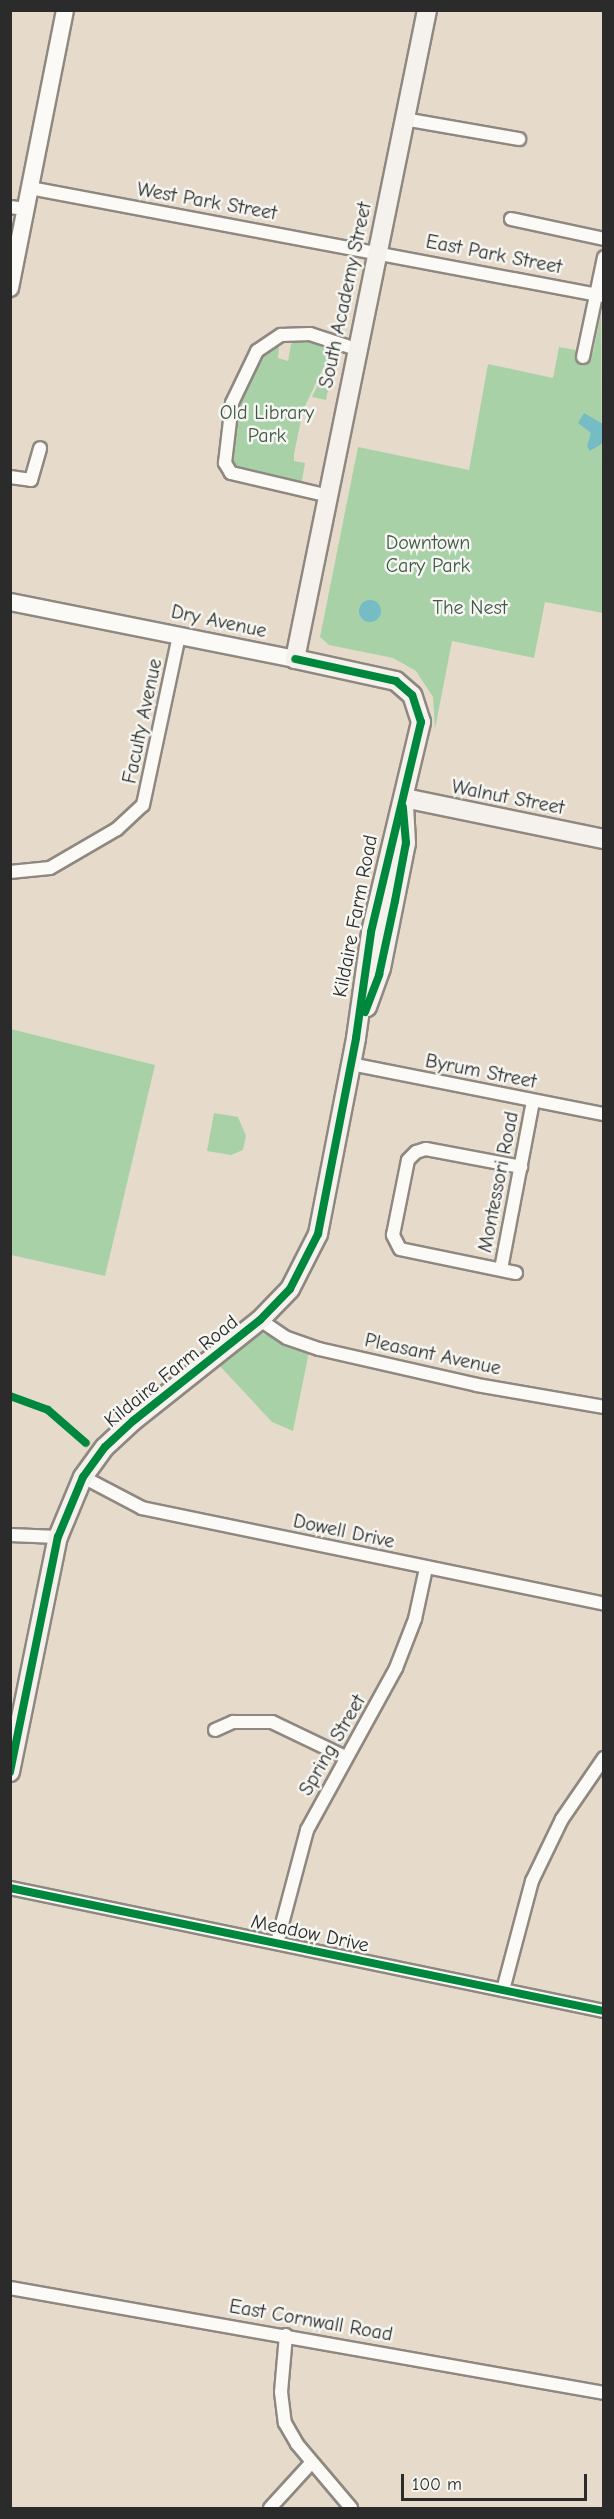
<!DOCTYPE html>
<html>
<head>
<meta charset="utf-8">
<style>
  body { margin:0 }
  #map { position:relative; width:614px; height:2519px; overflow:hidden; background:#e6dbcb; font-family:"Comic Neue",sans-serif }
  div>[style] { position:absolute }
  .green>* { inset:0; background:#a8d1a8 }
  .water>* { inset:0; background:#75bcc5 }
  .round { border-radius:50% }
  .roads { filter:drop-shadow(2px 0 #8e8881) drop-shadow(-2px 0 #8e8881) drop-shadow(0 2px #8e8881) drop-shadow(0 -2px #8e8881) }
  .minor>* { height:12px; margin:-6px; padding:0 6px; transform-origin:6px; border-radius:6px; background:#fbfaf7 }
  .tertiary>* { height:16px; margin:-8px; padding:0 8px; transform-origin:8px; border-radius:8px; background:#fbfaf7 }
  .secondary>* { height:18px; margin:-9px; padding:0 9px; transform-origin:9px; border-radius:9px; background:#f5f1ec }
  .cycleway>* { height:8px; margin:-4px; padding:0 4px; transform-origin:4px; border-radius:4px; background:#00873e }
  span { translate:-50% -50%; white-space:nowrap; text-align:center; line-height:1.15; -webkit-text-stroke:5px #f6f6f2; paint-order:stroke }
  .street-label { font-size:20px; color:#2b2b2b }
  .park-label { font-size:20px; color:#415a48 }
  .frame { position:absolute; inset:0; border:12px solid #2b2b2b; pointer-events:none }
  .scale { position:absolute; left:401px; top:2474px; width:186px; height:27px; box-sizing:border-box; border:3px solid #2b2b2b; border-top:0; padding-left:8px; font-size:18px; line-height:21px; white-space:nowrap; color:#2b2b2b; -webkit-text-stroke:4px #f6f6f2; paint-order:stroke }
</style>
</head>
<body>
<div id="map">
  <div class="green">
    <div style="clip-path:polygon(601px 313px,603px 613px,545px 602px,534px 658px,452px 641px,435px 729px,433px 697px,416px 671px,393px 658px,329px 645px,320px 637px,358px 447px,469px 470px,488px 364px,553px 378px,559px 347px,593px 353px)"></div>
    <div style="clip-path:polygon(299px 337px,334px 346px,303px 410px,294px 454px,294px 461px,305px 463px,301px 486px,239px 473px,230px 463px,235px 417px,263px 350px,274px 345px,279px 348px,278px 358px,288px 361px,291px 344px)"></div>
    <div style="clip-path:polygon(323px 374px,331px 376px,326px 400px,312px 397px)"></div>
    <div style="clip-path:polygon(11px 1029px,155px 1065px,105px 1276px,11px 1255px)"></div>
    <div style="clip-path:polygon(214px 1113px,238px 1117px,246px 1136px,243px 1150px,231px 1155px,207px 1151px)"></div>
    <div style="clip-path:polygon(259px 1332px,309px 1352px,293px 1431px,272px 1422px,219px 1365px)"></div>
  </div>
  <div class="water">
    <div style="clip-path:polygon(584px 413px,603px 424px,603px 443px,590px 451px,587px 446px,591px 433px,578px 423px)"></div>
    <div class="round" style="left:359px;top:600px;width:22px;height:22px"></div>
  </div>
  <div class="roads">
    <div class="minor">
      <div style="left:404px;top:119px;width:117px;rotate:9.9deg"></div>
      <div style="left:30px;top:188px;width:584px;rotate:10.66deg"></div>
      <div style="left:10px;top:207px;width:16px;rotate:7deg"></div>
      <div style="left:511px;top:219px;width:95px;rotate:12.1deg"></div>
      <div style="left:583px;top:357px;width:102px;rotate:-78.1deg"></div>
      <div style="left:10px;top:477px;width:21px;rotate:8deg"></div>
      <div style="left:31px;top:480px;width:33px;rotate:-74deg"></div>
      <div style="left:329px;top:496px;width:101px;rotate:-166.8deg"></div>
      <div style="left:231px;top:473px;width:12px;rotate:-121deg"></div>
      <div style="left:225px;top:463px;width:60px;rotate:-83.3deg"></div>
      <div style="left:232px;top:403px;width:58px;rotate:-64.3deg"></div>
      <div style="left:257px;top:351px;width:29px;rotate:-34deg"></div>
      <div style="left:281px;top:335px;width:29px;rotate:-2deg"></div>
      <div style="left:310px;top:334px;width:48px;rotate:18.1deg"></div>
      <div style="left:10px;top:872px;width:40px;rotate:-5.7deg"></div>
      <div style="left:50px;top:868px;width:78px;rotate:-30.2deg"></div>
      <div style="left:117px;top:829px;width:35px;rotate:-43deg"></div>
      <div style="left:143px;top:805px;width:174px;rotate:-78deg"></div>
      <div style="left:351px;top:1064px;width:258px;rotate:11.2deg"></div>
      <div style="left:501px;top:1269px;width:171px;rotate:-79.2deg"></div>
      <div style="left:516px;top:1273px;width:118px;rotate:-168.3deg"></div>
      <div style="left:400px;top:1249px;width:16px;rotate:-117deg"></div>
      <div style="left:393px;top:1235px;width:76px;rotate:-78.7deg"></div>
      <div style="left:408px;top:1160px;width:11px;rotate:-45deg"></div>
      <div style="left:416px;top:1152px;width:10px;rotate:-17deg"></div>
      <div style="left:426px;top:1149px;width:97px;rotate:10.7deg"></div>
      <div style="left:260px;top:1320px;width:32px;rotate:34deg"></div>
      <div style="left:287px;top:1338px;width:34px;rotate:19deg"></div>
      <div style="left:319px;top:1349px;width:162px;rotate:12.8deg"></div>
      <div style="left:477px;top:1385px;width:129px;rotate:9.8deg"></div>
      <div style="left:83px;top:1477px;width:67px;rotate:27.7deg"></div>
      <div style="left:142px;top:1508px;width:472px;rotate:11.7deg"></div>
      <div style="left:10px;top:1535px;width:48px;rotate:2.4deg"></div>
      <div style="left:215px;top:1730px;width:20px;rotate:-24deg"></div>
      <div style="left:233px;top:1722px;width:39px"></div>
      <div style="left:272px;top:1722px;width:81px;rotate:25.6deg"></div>
      <div style="left:10px;top:1888px;width:607px;rotate:11.7deg"></div>
      <div style="left:277px;top:1943px;width:117px;rotate:-75.1deg"></div>
      <div style="left:307px;top:1830px;width:185px;rotate:-61.2deg"></div>
      <div style="left:396px;top:1668px;width:53px;rotate:-68.8deg"></div>
      <div style="left:415px;top:1619px;width:52px;rotate:-77.8deg"></div>
      <div style="left:503px;top:1990px;width:113px;rotate:-75.1deg"></div>
      <div style="left:532px;top:1881px;width:69px;rotate:-64.2deg"></div>
      <div style="left:562px;top:1819px;width:74px;rotate:-55.5deg"></div>
      <div style="left:10px;top:2288px;width:603px;rotate:10.02deg"></div>
      <div style="left:286px;top:2335px;width:57px;rotate:95deg"></div>
      <div style="left:281px;top:2392px;width:31px;rotate:83deg"></div>
      <div style="left:285px;top:2423px;width:24px;rotate:60deg"></div>
      <div style="left:297px;top:2444px;width:84px;rotate:49.8deg"></div>
      <div style="left:270px;top:2508px;width:62px;rotate:-47.6deg"></div>
    </div>
    <div class="tertiary">
      <div style="left:10px;top:288px;width:283px;rotate:-78.8deg"></div>
      <div style="left:10px;top:602px;width:291px;rotate:11.3deg"></div>
    </div>
    <div class="secondary">
      <div style="left:404px;top:798px;width:204px;rotate:11.6deg"></div>
      <div style="left:367px;top:1007px;width:41px;rotate:-70.3deg"></div>
      <div style="left:381px;top:968px;width:127px;rotate:-78.7deg"></div>
      <div style="left:406px;top:843px;width:34px;rotate:-93deg"></div>
      <div style="left:10px;top:1772px;width:240px;rotate:-78.5deg"></div>
      <div style="left:58px;top:1537px;width:65px;rotate:-67.4deg"></div>
      <div style="left:83px;top:1477px;width:37px;rotate:-54deg"></div>
      <div style="left:105px;top:1447px;width:38px;rotate:-43deg"></div>
      <div style="left:133px;top:1421px;width:162px;rotate:-38.5deg"></div>
      <div style="left:260px;top:1320px;width:43px;rotate:-45.9deg"></div>
      <div style="left:290px;top:1289px;width:62px;rotate:-63deg"></div>
      <div style="left:318px;top:1234px;width:200px;rotate:-79deg"></div>
      <div style="left:356px;top:1038px;width:107px;rotate:-81.9deg"></div>
      <div style="left:371px;top:932px;width:216px;rotate:-76.6deg"></div>
      <div style="left:421px;top:722px;width:28px;rotate:-108deg"></div>
      <div style="left:412px;top:695px;width:21px;rotate:-139deg"></div>
      <div style="left:396px;top:681px;width:103px;rotate:-167.7deg"></div>
      <div style="left:295px;top:659px;width:662px;rotate:-78.5deg"></div>
    </div>
  </div>
  <div class="cycleway">
    <div style="left:365px;top:1012px;width:40px;rotate:-69deg"></div>
    <div style="left:379px;top:975px;width:76px;rotate:-77.8deg"></div>
    <div style="left:395px;top:901px;width:59px;rotate:-79.3deg"></div>
    <div style="left:406px;top:843px;width:36px;rotate:-95deg"></div>
    <div style="left:10px;top:1396px;width:40px;rotate:20.2deg"></div>
    <div style="left:48px;top:1410px;width:50px;rotate:41deg"></div>
    <div style="left:10px;top:1772px;width:240px;rotate:-78.5deg"></div>
    <div style="left:58px;top:1537px;width:65px;rotate:-67.4deg"></div>
    <div style="left:83px;top:1477px;width:37px;rotate:-54deg"></div>
    <div style="left:105px;top:1447px;width:38px;rotate:-43deg"></div>
    <div style="left:133px;top:1421px;width:162px;rotate:-38.5deg"></div>
    <div style="left:260px;top:1320px;width:43px;rotate:-45.9deg"></div>
    <div style="left:290px;top:1289px;width:62px;rotate:-63deg"></div>
    <div style="left:318px;top:1234px;width:200px;rotate:-79deg"></div>
    <div style="left:356px;top:1038px;width:107px;rotate:-81.9deg"></div>
    <div style="left:371px;top:932px;width:216px;rotate:-76.6deg"></div>
    <div style="left:421px;top:722px;width:28px;rotate:-108deg"></div>
    <div style="left:412px;top:695px;width:21px;rotate:-139deg"></div>
    <div style="left:396px;top:681px;width:103px;rotate:-167.7deg"></div>
    <div style="left:10px;top:1888px;width:607px;rotate:11.7deg"></div>
  </div>
  <div class="street-label">
    <span style="left:207px;top:201px;rotate:10deg">West Park Street</span>
    <span style="left:494px;top:254px;rotate:11deg">East Park Street</span>
    <span style="left:345px;top:295px;rotate:-78deg">South Academy Street</span>
    <span style="left:219px;top:621px;rotate:12deg">Dry Avenue</span>
    <span style="left:142px;top:721px;rotate:-78deg">Faculty Avenue</span>
    <span style="left:508px;top:797px;rotate:11deg">Walnut Street</span>
    <span style="left:355px;top:916px;rotate:-79deg">Kildaire Farm Road</span>
    <span style="left:481px;top:1071px;rotate:11deg">Byrum Street</span>
    <span style="left:498px;top:1182px;rotate:-79deg">Montessori Road</span>
    <span style="left:433px;top:1354px;rotate:12deg">Pleasant Avenue</span>
    <span style="left:171px;top:1371px;rotate:-39deg">Kildaire Farm Road</span>
    <span style="left:344px;top:1531px;rotate:12deg">Dowell Drive</span>
    <span style="left:332px;top:1745px;rotate:-60deg">Spring Street</span>
    <span style="left:310px;top:1933px;rotate:12deg">Meadow Drive</span>
    <span style="left:311px;top:2320px;rotate:10deg">East Cornwall Road</span>
  </div>
  <div class="park-label">
    <span style="left:267px;top:424px">Old Library<br>Park</span>
    <span style="left:428px;top:554px">Downtown<br>Cary Park</span>
    <span style="left:470px;top:607px">The Nest</span>
  </div>
  <div class="frame"></div>
  <div class="scale">100 m</div>
</div>
</body>
</html>
